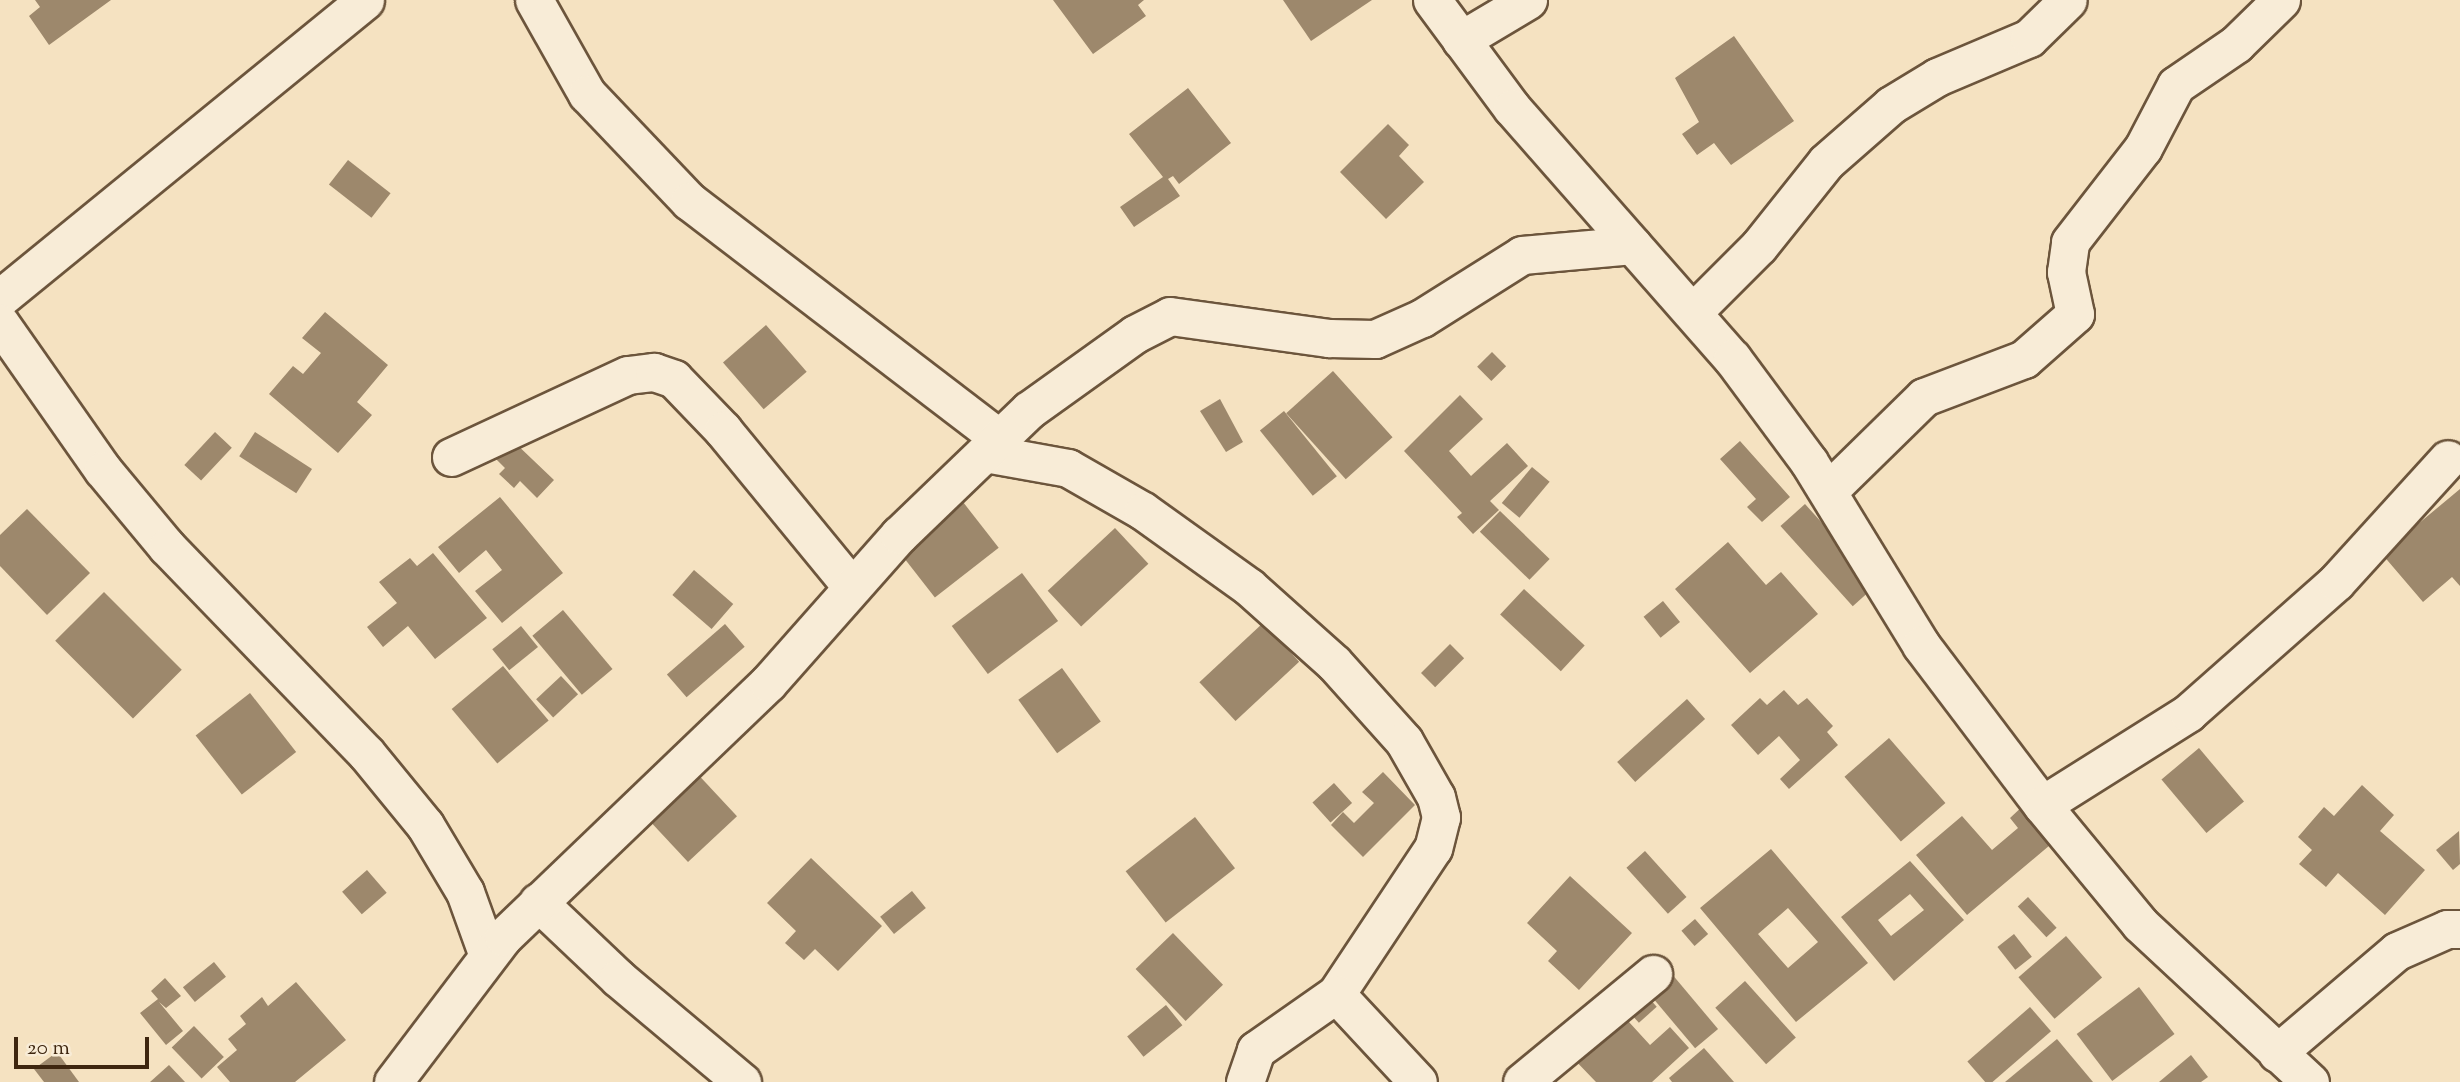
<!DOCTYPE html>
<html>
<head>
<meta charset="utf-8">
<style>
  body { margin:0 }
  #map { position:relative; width:2460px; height:1082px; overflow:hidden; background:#f5e2c1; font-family:"Sorts Mill Goudy",serif }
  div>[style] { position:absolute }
  .building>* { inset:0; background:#9d886c; transform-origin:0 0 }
  .roads { filter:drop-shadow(2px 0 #6c553c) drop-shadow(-2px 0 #6c553c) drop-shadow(0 2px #6c553c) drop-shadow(0 -2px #6c553c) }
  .street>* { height:37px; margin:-18.5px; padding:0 18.5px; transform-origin:18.5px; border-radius:18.5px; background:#f8ecd7 }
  span { translate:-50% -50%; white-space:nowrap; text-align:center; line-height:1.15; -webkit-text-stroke:6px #f8ecd7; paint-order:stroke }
  .scale { position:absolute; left:14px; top:1037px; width:135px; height:32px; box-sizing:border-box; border:4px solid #3e260f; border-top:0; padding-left:9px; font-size:21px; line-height:24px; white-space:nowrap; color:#3e260f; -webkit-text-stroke:5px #f8ecd7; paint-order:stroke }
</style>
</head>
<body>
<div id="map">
  <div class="building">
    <div style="clip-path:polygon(35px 0,111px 0,49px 45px,29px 16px,40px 7px)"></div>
    <div style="clip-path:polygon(1053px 0,1144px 0,1138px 5px,1146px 16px,1093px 54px)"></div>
    <div style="clip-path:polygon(1283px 0,1372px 0,1311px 41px)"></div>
    <div style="clip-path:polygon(1734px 36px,1794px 121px,1731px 165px,1714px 143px,1697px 155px,1682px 134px,1699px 122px,1675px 78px)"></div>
    <div style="clip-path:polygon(1188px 88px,1231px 143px,1179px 184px,1173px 176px,1168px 179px,1180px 196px,1134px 227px,1120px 207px,1163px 177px,1129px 134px)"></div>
    <div style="clip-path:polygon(1388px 124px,1409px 145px,1399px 156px,1424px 182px,1386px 219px,1340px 172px)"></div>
    <div style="left:348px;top:160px;width:54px;height:31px;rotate:38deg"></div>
    <div style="clip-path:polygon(325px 312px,388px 365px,357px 402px,372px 415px,338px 453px,269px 394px,293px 366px,303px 374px,321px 353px,302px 338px)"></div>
    <div style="left:766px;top:325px;width:62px;height:57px;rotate:49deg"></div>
    <div style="left:1492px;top:352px;width:20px;height:21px;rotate:45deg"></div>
    <div style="left:1333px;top:371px;width:89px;height:63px;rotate:48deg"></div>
    <div style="clip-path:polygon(1460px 395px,1483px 419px,1449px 451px,1471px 476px,1507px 443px,1528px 466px,1490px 501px,1499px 510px,1473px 534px,1457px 517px,1462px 513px,1404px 451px)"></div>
    <div style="clip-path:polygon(1220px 399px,1243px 442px,1226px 452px,1200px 411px)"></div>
    <div style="left:1284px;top:411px;width:84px;height:31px;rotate:51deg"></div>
    <div style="left:215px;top:432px;width:23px;height:45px;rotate:43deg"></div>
    <div style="left:255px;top:432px;width:68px;height:29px;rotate:33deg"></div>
    <div style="clip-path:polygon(511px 439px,554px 480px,537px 498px,520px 481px,514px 488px,499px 474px,505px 468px,494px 457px)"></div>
    <div style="clip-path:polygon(1740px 441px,1790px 497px,1762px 522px,1747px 507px,1756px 499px,1720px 459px)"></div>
    <div style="left:1532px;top:467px;width:23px;height:47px;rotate:40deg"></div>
    <div style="clip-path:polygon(2460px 489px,2460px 586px,2452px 577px,2423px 602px,2382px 554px)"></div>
    <div style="clip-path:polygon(500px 497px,563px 573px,502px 623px,475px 591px,502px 570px,486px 550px,459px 573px,438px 547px)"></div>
    <div style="left:963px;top:502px;width:58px;height:81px;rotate:52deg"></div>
    <div style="left:1805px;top:504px;width:108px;height:33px;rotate:48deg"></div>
    <div style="clip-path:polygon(27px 509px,90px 573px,47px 615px,0 566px,0 535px)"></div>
    <div style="left:1500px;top:511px;width:69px;height:29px;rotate:44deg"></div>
    <div style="left:1115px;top:528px;width:49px;height:92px;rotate:47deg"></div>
    <div style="clip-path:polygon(1728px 542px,1766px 585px,1781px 572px,1818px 614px,1750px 673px,1675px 589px)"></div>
    <div style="clip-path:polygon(433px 553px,487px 618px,435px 659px,408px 626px,383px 647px,367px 627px,397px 603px,379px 582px,410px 558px,417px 566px)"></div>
    <div style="left:694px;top:570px;width:52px;height:33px;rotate:41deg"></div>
    <div style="left:1022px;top:573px;width:60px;height:88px;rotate:53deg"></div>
    <div style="left:1524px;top:589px;width:83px;height:35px;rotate:43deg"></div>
    <div style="left:104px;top:592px;width:110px;height:69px;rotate:45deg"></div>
    <div style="left:1663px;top:601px;width:27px;height:25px;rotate:51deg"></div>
    <div style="left:563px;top:610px;width:77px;height:40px;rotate:50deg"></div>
    <div style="left:1263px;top:623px;width:53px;height:87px;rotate:47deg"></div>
    <div style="left:725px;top:624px;width:30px;height:77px;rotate:49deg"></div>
    <div style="left:521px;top:626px;width:27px;height:37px;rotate:51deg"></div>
    <div style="left:1450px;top:644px;width:20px;height:41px;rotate:45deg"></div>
    <div style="left:503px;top:666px;width:71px;height:67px;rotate:50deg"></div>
    <div style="left:1062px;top:668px;width:66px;height:54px;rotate:54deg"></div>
    <div style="left:561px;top:676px;width:25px;height:34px;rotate:47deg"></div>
    <div style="clip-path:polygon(1784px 690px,1798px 705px,1807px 698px,1833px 726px,1827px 732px,1838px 745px,1789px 789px,1780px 779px,1800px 760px,1779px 736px,1758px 755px,1731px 725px,1760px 698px,1767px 705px)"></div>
    <div style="left:250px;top:693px;width:75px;height:69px;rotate:52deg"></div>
    <div style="left:1687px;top:699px;width:27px;height:94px;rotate:48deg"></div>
    <div style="left:1889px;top:738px;width:86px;height:59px;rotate:49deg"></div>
    <div style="left:2199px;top:748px;width:70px;height:49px;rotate:50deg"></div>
    <div style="left:692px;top:768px;width:66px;height:67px;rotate:47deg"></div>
    <div style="clip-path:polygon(1383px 772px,1415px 805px,1363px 857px,1331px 825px,1343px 812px,1354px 823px,1374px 803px,1362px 792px)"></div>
    <div style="left:1334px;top:783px;width:27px;height:29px;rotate:48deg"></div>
    <div style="clip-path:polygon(2362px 785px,2394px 815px,2380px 831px,2425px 870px,2385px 915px,2338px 873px,2326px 887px,2299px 864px,2312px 850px,2298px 837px,2324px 807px,2334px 816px)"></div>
    <div style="clip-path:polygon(2025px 804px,2056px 840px,1967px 915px,1916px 855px,1962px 816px,1992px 850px,2018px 828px,2010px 818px)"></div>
    <div style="left:1195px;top:817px;width:65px;height:88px;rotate:52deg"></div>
    <div style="clip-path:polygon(2459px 831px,2460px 864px,2453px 870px,2436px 850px)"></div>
    <div style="clip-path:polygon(evenodd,1771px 849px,1868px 963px,1796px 1022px,1700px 908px,1771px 849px,1788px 908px,1818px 942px,1788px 968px,1758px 934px,1788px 908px)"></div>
    <div style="left:1645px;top:851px;width:62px;height:25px;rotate:48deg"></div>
    <div style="clip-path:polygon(811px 858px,882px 926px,838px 971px,815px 949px,804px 960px,785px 943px,796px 931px,767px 903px)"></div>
    <div style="clip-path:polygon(evenodd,1910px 861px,1964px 920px,1894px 981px,1841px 917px,1910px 861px,1910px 894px,1924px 910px,1891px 936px,1878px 920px,1910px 894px)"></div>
    <div style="left:367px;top:870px;width:30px;height:33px;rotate:49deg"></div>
    <div style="clip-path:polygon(1570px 876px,1632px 933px,1579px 990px,1548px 961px,1557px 951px,1527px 923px)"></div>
    <div style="left:912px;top:891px;width:22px;height:41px;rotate:51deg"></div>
    <div style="left:2028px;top:897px;width:42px;height:14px;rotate:47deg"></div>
    <div style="left:1695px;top:919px;width:20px;height:18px;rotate:49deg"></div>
    <div style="left:1173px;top:933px;width:72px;height:52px;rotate:46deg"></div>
    <div style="left:2014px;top:934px;width:29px;height:21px;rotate:52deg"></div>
    <div style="left:2066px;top:936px;width:55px;height:63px;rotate:49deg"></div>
    <div style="left:214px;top:962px;width:19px;height:40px;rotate:51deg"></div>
    <div style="left:1666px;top:967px;width:81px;height:30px;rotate:50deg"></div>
    <div style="clip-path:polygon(165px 978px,181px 996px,166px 1008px,159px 1002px,183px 1031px,166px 1045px,140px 1013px,158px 999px,151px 991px)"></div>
    <div style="left:1745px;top:981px;width:76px;height:40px;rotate:48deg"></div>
    <div style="clip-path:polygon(296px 982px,346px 1040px,295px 1082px,230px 1082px,217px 1067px,237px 1050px,228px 1039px,246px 1024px,240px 1016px,262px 997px,268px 1006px)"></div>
    <div style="left:1638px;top:986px;width:28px;height:24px;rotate:48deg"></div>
    <div style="left:2139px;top:987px;width:59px;height:78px;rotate:53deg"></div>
    <div style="left:1166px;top:1005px;width:26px;height:50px;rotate:51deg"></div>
    <div style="left:2030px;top:1007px;width:32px;height:83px;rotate:49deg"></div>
    <div style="clip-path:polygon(1618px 1010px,1650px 1045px,1670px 1027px,1689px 1048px,1652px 1082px,1596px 1082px,1570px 1055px)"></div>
    <div style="left:194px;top:1026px;width:43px;height:31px;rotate:46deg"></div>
    <div style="clip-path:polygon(2057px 1039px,2093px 1082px,2005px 1082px)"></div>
    <div style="clip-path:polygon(1704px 1048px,1734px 1082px,1672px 1082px,1669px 1078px)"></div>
    <div style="clip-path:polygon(57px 1052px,79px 1082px,44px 1082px,34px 1069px)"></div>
    <div style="clip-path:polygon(2191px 1055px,2208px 1077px,2201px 1082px,2159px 1082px)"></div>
    <div style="clip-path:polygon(169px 1065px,185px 1082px,150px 1082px)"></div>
  </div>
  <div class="roads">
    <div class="street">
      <div style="left:534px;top:0;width:108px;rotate:60.6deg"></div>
      <div style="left:587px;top:94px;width:148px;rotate:46.4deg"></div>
      <div style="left:689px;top:201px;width:392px;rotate:37.4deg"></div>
      <div style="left:1432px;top:0;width:134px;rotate:53.5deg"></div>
      <div style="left:1512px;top:108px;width:333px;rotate:48.7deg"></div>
      <div style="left:1732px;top:358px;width:129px;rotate:53.5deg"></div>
      <div style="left:1809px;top:462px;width:215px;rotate:58.5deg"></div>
      <div style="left:1921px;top:645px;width:201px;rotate:52.9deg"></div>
      <div style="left:2042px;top:805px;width:154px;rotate:50.5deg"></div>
      <div style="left:2140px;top:924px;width:232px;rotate:42.9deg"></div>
      <div style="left:1461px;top:40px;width:78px;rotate:-30.8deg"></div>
      <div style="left:0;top:298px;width:471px;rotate:-39.2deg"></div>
      <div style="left:1693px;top:312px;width:93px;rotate:-45deg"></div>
      <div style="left:1759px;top:246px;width:107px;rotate:-51.4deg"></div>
      <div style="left:1826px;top:162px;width:86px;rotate:-41.2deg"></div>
      <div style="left:1891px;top:105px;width:54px;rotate:-31.3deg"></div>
      <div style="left:1937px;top:77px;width:100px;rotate:-23deg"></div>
      <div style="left:2029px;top:38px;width:54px;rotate:-44.3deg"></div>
      <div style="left:0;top:323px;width:179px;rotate:55deg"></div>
      <div style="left:103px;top:470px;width:100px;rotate:50.3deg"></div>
      <div style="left:167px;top:547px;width:286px;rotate:46deg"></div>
      <div style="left:366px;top:753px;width:93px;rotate:50.7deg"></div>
      <div style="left:425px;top:825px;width:78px;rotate:59.2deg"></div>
      <div style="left:465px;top:892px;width:68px;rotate:70.2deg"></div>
      <div style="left:985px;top:453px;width:84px;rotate:10.2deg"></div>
      <div style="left:1068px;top:468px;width:86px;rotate:29.8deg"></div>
      <div style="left:1143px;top:511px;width:130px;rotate:35.6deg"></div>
      <div style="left:1249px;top:587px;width:114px;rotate:41.8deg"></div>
      <div style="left:1334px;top:663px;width:105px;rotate:48.1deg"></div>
      <div style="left:1404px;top:741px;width:64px;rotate:60.3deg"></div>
      <div style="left:1436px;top:797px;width:21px;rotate:76deg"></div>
      <div style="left:1441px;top:817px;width:32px;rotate:104deg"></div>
      <div style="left:1433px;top:848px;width:175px;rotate:123.6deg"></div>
      <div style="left:1336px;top:994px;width:98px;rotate:145deg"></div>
      <div style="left:1256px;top:1050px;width:34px;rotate:109deg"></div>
      <div style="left:451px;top:457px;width:195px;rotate:-24.9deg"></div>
      <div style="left:628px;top:375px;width:26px;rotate:-7deg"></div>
      <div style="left:654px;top:372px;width:21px;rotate:19deg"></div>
      <div style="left:674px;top:379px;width:71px;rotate:46.1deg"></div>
      <div style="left:723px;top:430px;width:203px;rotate:50.6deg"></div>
      <div style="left:1828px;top:491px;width:134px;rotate:-44.4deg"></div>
      <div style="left:1924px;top:397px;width:107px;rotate:-20.8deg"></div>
      <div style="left:2024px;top:359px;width:68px;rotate:-41.4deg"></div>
      <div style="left:2075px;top:314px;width:43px;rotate:-102.1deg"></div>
      <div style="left:2066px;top:272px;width:30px;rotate:-82deg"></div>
      <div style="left:2070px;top:242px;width:119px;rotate:-52.2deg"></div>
      <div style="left:2143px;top:148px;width:71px;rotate:-62.4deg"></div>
      <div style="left:2176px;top:85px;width:73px;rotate:-34.3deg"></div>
      <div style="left:2236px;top:44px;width:63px;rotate:-44.4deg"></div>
      <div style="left:2042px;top:805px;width:173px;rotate:-32.2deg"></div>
      <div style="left:2188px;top:713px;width:198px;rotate:-41.5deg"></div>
      <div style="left:2336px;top:582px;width:166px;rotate:-47.7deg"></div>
      <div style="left:538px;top:902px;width:110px;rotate:43.5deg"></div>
      <div style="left:618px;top:978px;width:162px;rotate:40deg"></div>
      <div style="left:1336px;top:994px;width:120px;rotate:47deg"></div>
      <div style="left:2277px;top:1053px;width:157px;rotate:-40.4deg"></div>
      <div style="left:2397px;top:951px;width:55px;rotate:-23.7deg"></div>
      <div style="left:2447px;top:929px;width:13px"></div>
      <div style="left:393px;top:1082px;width:182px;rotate:-52.8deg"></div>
      <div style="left:503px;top:937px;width:367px;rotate:-43.8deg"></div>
      <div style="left:768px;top:683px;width:198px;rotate:-48.5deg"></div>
      <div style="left:899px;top:535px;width:180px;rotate:-43.9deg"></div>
      <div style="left:1029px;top:410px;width:130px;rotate:-35.6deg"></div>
      <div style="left:1135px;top:334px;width:39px;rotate:-27deg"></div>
      <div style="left:1170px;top:316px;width:161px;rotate:7.9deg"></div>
      <div style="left:1329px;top:338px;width:46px;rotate:1.2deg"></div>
      <div style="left:1375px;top:339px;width:51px;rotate:-24.1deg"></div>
      <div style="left:1422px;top:318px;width:118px;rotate:-32.2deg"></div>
      <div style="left:1522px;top:255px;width:111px;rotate:-5.1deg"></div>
      <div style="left:1522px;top:1082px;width:170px;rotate:-39.5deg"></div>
    </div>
  </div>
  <div class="scale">20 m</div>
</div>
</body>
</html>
